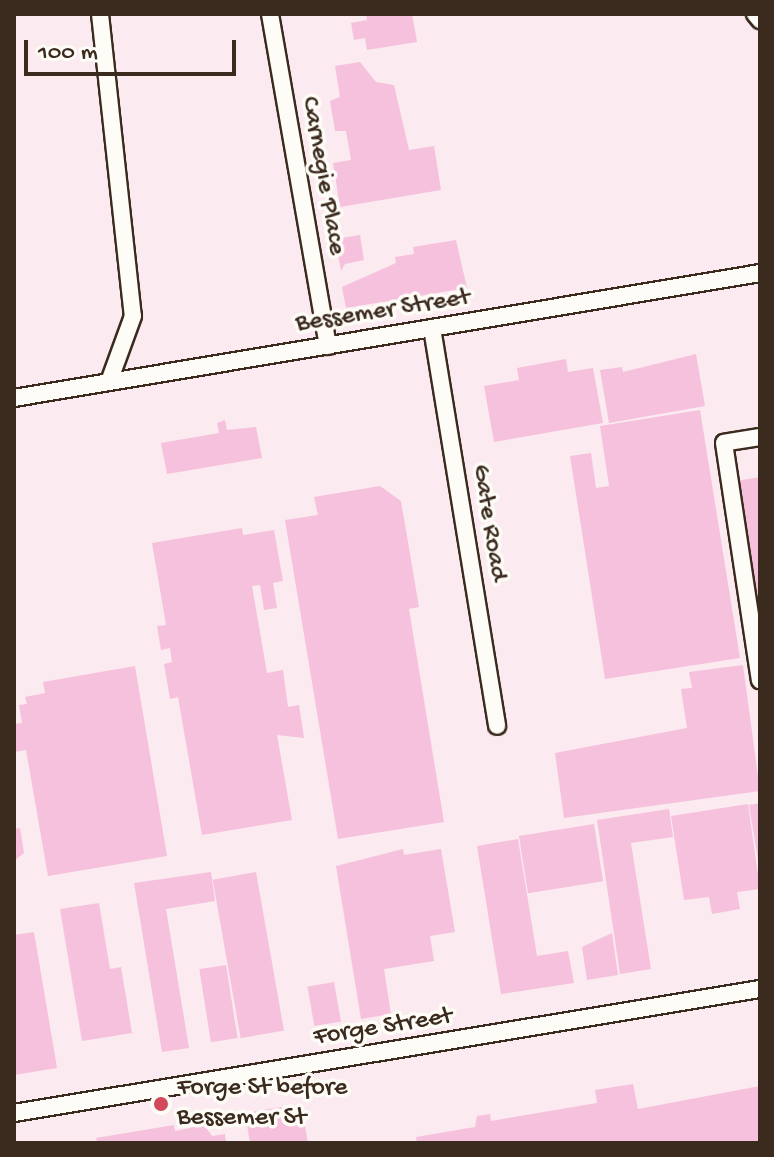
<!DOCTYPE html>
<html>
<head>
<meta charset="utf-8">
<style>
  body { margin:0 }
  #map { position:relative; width:774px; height:1157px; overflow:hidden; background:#fbeaef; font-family:"Gochi Hand",sans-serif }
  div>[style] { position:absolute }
  .building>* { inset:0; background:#f6c1dc; transform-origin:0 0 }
  .roads { filter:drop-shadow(2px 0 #3b2a1e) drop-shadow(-2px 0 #3b2a1e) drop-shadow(0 2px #3b2a1e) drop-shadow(0 -2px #3b2a1e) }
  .minor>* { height:16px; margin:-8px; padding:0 8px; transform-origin:8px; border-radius:8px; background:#fdfcf7 }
  .dots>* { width:22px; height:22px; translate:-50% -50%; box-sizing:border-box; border:4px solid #fdfcf7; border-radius:50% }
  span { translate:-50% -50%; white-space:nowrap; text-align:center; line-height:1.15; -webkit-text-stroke:7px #fdfcf7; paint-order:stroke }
  .street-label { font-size:26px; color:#3b2a1e }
  .poi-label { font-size:26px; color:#3b2a1e }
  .left { translate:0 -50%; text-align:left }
  .frame { position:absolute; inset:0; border:16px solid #3b2a1e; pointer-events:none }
  .scale { position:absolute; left:24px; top:40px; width:212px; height:36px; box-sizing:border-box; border:4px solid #3b2a1e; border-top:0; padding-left:10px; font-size:24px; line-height:28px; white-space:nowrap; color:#3b2a1e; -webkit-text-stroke:6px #fdfcf7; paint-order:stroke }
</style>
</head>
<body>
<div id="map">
  <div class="building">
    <div style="clip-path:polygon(366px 14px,412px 14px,417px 42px,367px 50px,365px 38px,354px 40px,351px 23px,367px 20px)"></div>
    <div style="clip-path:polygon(360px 62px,376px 82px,394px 85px,409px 150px,434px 146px,441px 190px,340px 207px,333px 163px,351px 160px,346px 131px,335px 131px,330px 101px,340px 97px,335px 66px)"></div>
    <div style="clip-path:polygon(360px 235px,364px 260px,345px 264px,341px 271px,335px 239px)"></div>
    <div style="clip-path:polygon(456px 240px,467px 288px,346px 308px,342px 287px,396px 263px,395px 257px,414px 254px,413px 247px)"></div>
    <div style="clip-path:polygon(696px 354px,705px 406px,609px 423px,600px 370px,622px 367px,623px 372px)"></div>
    <div style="clip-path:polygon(566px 359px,568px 372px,593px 368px,603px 423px,494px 442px,484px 386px,519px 380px,517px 368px)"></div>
    <div style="clip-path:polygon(700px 410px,740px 658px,605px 679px,570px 456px,591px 453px,596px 488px,609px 486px,600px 426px)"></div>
    <div style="clip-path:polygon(225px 420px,227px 430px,256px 427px,262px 458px,167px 474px,161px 443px,219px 433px,217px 423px)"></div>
    <div style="clip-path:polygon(760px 477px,760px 615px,758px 615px,736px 481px)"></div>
    <div style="clip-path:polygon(380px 486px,401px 501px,419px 607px,409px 609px,444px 822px,338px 839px,285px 520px,318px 515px,314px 497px)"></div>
    <div style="clip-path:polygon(242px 528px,243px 535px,274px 530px,283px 581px,273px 583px,277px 608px,264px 610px,260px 585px,252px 586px,267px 673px,283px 670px,288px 707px,299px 705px,304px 738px,277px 735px,292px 820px,202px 835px,178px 697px,170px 699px,164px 664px,172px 662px,170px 648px,161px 650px,157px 626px,166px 625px,152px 543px)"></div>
    <div style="clip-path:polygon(743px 665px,760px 791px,564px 818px,555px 753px,687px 728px,681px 689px,692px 688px,689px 672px)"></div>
    <div style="clip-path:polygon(135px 666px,167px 856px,48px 876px,26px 750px,14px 752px,14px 724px,22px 723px,19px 705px,27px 704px,25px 697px,45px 693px,43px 682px)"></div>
    <div style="clip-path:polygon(760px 803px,760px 859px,758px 860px,749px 805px)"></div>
    <div style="clip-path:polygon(748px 804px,760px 889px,737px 892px,740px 909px,712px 914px,709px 897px,684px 900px,671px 816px)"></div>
    <div style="clip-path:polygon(669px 809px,673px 837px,631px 843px,651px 969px,620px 974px,597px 820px)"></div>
    <div style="left:594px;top:824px;width:58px;height:76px;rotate:81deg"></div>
    <div style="clip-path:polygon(20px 828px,24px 853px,14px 861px,14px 829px)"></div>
    <div style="clip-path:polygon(518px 839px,537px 956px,568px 951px,574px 983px,501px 994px,477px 846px)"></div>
    <div style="clip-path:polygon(403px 849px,404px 855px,441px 849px,455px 932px,430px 936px,434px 961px,384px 969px,391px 1014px,361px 1019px,336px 866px)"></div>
    <div style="clip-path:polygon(211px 872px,215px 901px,166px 909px,189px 1048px,162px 1052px,134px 883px)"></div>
    <div style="left:256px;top:872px;width:161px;height:44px;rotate:80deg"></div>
    <div style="clip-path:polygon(99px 903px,110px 969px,121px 967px,132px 1033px,82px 1041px,60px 909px)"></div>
    <div style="clip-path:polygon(34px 932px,57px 1068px,14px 1075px,14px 935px)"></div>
    <div style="clip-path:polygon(612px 933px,618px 975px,587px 980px,582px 947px)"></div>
    <div style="left:226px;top:965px;width:74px;height:27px;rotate:81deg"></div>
    <div style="left:334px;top:982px;width:40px;height:27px;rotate:80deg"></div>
    <div style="clip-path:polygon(633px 1084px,638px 1109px,760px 1086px,760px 1143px,417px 1143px,416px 1137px,475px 1127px,477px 1116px,490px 1114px,491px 1121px,597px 1103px,595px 1090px)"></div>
    <div style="clip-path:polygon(301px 1104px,308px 1143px,250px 1143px,245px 1113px)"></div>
    <div style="clip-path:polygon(174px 1125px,175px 1131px,204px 1125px,212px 1136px,225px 1134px,226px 1143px,97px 1143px,96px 1138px)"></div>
  </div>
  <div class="roads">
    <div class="minor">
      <div style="left:100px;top:14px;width:304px;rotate:83.8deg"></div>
      <div style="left:133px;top:316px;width:70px;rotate:110deg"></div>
      <div style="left:270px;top:14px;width:337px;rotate:80.1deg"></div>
      <div style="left:755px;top:14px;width:8px;rotate:50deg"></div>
      <div style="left:432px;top:328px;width:403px;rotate:80.7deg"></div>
      <div style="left:14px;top:398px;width:756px;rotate:-9.51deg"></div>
      <div style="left:760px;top:437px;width:36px;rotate:171deg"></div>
      <div style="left:724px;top:443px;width:240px;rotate:81.4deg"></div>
      <div style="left:14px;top:1113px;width:756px;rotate:-9.44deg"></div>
    </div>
  </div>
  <div class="dots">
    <div style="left:161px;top:1104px;background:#d1495b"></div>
  </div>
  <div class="street-label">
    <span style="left:322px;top:176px;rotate:80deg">Carnegie Place</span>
    <span style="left:383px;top:312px;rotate:-9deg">Bessemer Street</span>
    <span style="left:488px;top:523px;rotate:81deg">Gate Road</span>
    <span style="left:383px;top:1028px;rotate:-9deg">Forge Street</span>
  </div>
  <div class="poi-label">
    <span class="left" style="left:177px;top:1104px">Forge St before<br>Bessemer St</span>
  </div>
  <div class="frame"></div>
  <div class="scale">100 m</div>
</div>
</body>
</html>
